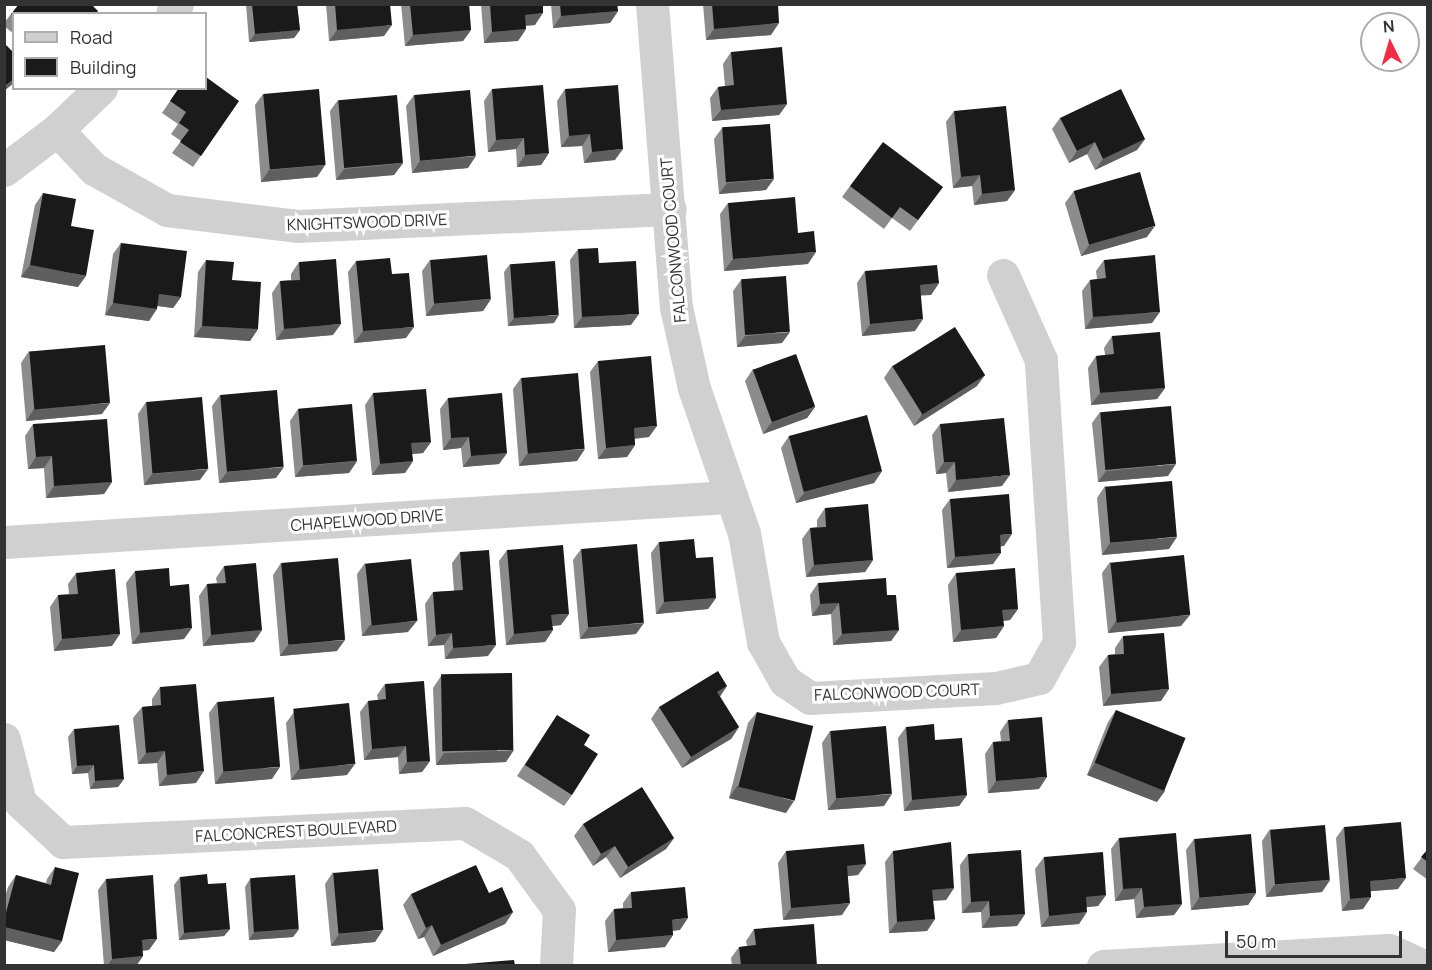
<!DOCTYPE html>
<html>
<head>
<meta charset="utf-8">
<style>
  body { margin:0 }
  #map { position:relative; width:1432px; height:970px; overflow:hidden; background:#fff; font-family:Manrope,sans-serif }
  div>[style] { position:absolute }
  .minor>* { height:33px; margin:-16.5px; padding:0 16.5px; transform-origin:16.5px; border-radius:16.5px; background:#d0d0d0 }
  .wall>* { inset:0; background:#8c8c8c }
  .shaded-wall>* { inset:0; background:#5f5f5f }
  .building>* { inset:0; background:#1a1a1a; transform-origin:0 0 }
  span { translate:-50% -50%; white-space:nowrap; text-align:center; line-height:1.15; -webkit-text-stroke:6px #fff; paint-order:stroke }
  .street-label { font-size:16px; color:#333 }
  .frame { position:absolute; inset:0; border:6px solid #333; pointer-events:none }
  .legend { position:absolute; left:12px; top:12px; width:195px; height:78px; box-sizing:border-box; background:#fff; border:2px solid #adadad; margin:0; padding:8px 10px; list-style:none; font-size:18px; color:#333 }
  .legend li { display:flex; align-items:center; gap:12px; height:30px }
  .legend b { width:30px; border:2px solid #adadad }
  .north { position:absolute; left:1360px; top:12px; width:60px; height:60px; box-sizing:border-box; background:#fff; border:2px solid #adadad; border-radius:50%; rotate:355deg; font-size:16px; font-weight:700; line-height:24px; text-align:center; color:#333 }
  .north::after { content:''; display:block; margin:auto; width:21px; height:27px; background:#f32b46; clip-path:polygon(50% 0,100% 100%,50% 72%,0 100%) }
  .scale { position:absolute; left:1225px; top:931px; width:177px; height:27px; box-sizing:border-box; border:3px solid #333; border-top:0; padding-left:8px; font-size:18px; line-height:21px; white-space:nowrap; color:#333; -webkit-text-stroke:4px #fff; paint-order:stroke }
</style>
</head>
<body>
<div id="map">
  <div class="minor">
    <div style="left:652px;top:4px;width:304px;rotate:85.5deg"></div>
    <div style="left:676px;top:307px;width:83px;rotate:77.5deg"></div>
    <div style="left:694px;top:388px;width:153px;rotate:71deg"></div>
    <div style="left:744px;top:533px;width:111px;rotate:80.1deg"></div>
    <div style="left:763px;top:642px;width:45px;rotate:60.6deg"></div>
    <div style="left:785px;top:681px;width:30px;rotate:34deg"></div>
    <div style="left:810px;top:698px;width:186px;rotate:-3.1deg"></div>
    <div style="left:996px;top:688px;width:44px;rotate:-13.1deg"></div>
    <div style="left:1039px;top:678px;width:41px;rotate:-60.9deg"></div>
    <div style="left:1059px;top:642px;width:283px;rotate:-93.7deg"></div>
    <div style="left:1041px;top:360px;width:93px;rotate:-114.1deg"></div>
    <div style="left:172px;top:14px;width:11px;rotate:-63deg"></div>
    <div style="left:57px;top:130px;width:54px;rotate:46.5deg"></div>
    <div style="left:94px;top:169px;width:84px;rotate:29.3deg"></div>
    <div style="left:167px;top:210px;width:131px;rotate:7deg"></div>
    <div style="left:297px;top:226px;width:373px;rotate:-2.6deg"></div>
    <div style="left:4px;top:170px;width:66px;rotate:-37deg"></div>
    <div style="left:57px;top:130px;width:61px;rotate:-43.7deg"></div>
    <div style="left:4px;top:542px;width:726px;rotate:-3.55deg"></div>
    <div style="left:4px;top:739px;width:65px;rotate:75.7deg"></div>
    <div style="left:20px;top:802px;width:59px;rotate:42.9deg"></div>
    <div style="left:63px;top:842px;width:402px;rotate:-2.7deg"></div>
    <div style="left:465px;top:823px;width:63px;rotate:30.7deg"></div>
    <div style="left:519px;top:855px;width:68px;rotate:54deg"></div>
    <div style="left:559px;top:910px;width:56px;rotate:93.1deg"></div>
    <div style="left:1103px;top:966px;width:286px;rotate:-3.2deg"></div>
    <div style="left:1389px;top:950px;width:38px;rotate:25deg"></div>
  </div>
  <div class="wall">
    <div style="clip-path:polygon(246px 4px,297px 4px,300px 30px,294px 38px,249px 42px)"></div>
    <div style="clip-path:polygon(326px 4px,390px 4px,384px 36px,329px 41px)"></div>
    <div style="clip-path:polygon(401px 4px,469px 4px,471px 30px,463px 41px,405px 46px)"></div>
    <div style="clip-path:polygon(481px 4px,543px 4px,535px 25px,526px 26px,526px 29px,518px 41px,484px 43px)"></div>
    <div style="clip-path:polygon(551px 4px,617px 4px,618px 11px,610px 23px,553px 28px)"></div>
    <div style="clip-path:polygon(703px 4px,778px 4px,771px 35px,706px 40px)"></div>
    <div style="clip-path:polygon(11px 14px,14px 14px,14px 34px,4px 26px,4px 23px)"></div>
    <div style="clip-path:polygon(731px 52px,787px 104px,779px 115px,712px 121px,710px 98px,718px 87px,725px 86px,723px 64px)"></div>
    <div style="clip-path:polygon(179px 88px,239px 101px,193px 167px,172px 153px,181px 141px,171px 134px,178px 124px,162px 113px)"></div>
    <div style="clip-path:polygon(492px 89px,549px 153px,541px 165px,517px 167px,516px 149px,488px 152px,484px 101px)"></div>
    <div style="clip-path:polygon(565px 89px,615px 160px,584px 163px,582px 146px,561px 147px,557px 101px)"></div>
    <div style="clip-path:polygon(263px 94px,325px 165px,317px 177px,261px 182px,255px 105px)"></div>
    <div style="clip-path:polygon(414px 95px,468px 168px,412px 173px,406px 106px)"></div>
    <div style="clip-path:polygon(338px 100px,403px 163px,394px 175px,336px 180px,330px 111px)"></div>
    <div style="clip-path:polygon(954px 111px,1015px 190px,1007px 201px,974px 205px,972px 186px,953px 188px,946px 122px)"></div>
    <div style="clip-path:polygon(1060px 118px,1145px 139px,1137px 150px,1095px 170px,1087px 154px,1069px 163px,1052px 129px)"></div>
    <div style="clip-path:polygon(722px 128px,766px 190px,719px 194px,714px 139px)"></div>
    <div style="clip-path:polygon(850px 186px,943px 187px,910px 231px,892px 218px,884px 229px,842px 197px)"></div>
    <div style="clip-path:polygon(1074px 191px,1147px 237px,1081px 256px,1065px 203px)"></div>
    <div style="clip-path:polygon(43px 193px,78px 287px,21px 277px,35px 205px)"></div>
    <div style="clip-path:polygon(728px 203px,798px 233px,808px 264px,724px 271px,720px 214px)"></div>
    <div style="clip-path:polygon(121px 243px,181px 297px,173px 308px,157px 306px,149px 321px,105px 315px,113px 254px)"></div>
    <div style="clip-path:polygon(578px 249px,599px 263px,631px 325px,574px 328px,570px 260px)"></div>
    <div style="clip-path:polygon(206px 260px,232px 280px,258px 329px,250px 341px,194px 337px,198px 272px)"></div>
    <div style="clip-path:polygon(430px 260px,491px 299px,483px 311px,426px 316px,422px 271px)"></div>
    <div style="clip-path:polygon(1104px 260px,1152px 323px,1085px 329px,1082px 291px,1090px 280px,1097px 279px,1096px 271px)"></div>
    <div style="clip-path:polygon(356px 261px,392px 274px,406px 338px,354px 343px,348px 272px)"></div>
    <div style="clip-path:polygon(299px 262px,333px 335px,276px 340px,272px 293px,280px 281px,291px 280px,291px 274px)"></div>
    <div style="clip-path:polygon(510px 264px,554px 323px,508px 326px,504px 272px)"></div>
    <div style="clip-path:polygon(865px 271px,939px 283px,931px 295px,921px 295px,915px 331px,862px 336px,857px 283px)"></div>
    <div style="clip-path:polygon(741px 280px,782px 343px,737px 347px,733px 291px)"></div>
    <div style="clip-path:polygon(1112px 336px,1165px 388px,1157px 399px,1091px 405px,1088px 368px,1096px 356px,1105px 355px,1104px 348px)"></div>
    <div style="clip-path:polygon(29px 351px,102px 414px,26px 421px,21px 363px)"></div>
    <div style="clip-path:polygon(598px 361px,649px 437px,635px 439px,635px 445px,627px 457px,598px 459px,590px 372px)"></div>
    <div style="clip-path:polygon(892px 366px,977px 386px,914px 426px,884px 378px)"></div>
    <div style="clip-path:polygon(753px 369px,815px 407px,807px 418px,763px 434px,745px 381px)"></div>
    <div style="clip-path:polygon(521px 378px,577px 461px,519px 466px,513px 389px)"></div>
    <div style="clip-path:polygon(373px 393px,431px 442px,423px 453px,412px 454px,413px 461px,405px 473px,372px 475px,365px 405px)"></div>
    <div style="clip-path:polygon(220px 395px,276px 478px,219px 483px,212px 406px)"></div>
    <div style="clip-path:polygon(448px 398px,507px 453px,499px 464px,463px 467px,461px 448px,443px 450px,440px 409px)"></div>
    <div style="clip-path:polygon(146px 402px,200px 480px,144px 485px,138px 414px)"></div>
    <div style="clip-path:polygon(298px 409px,357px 461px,349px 473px,295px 477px,290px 421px)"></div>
    <div style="clip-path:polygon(1100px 412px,1168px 476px,1098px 482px,1092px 423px)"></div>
    <div style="clip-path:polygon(33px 424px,112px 482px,104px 494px,46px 498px,44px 468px,28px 469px,25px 436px)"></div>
    <div style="clip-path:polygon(940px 424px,1002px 486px,948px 492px,946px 473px,936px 474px,932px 435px)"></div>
    <div style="clip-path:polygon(789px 436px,882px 471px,874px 483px,796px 503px,781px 448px)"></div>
    <div style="clip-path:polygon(1105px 486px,1169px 549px,1102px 555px,1097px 498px)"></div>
    <div style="clip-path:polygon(950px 499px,1004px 546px,1001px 546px,993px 564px,947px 568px,942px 510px)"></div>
    <div style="clip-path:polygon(825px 508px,873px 560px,865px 572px,806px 577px,802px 539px,810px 528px,817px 527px,817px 520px)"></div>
    <div style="clip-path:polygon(659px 542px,696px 558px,716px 598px,708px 609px,656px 614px,651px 553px)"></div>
    <div style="clip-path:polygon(581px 549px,636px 634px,580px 639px,573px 560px)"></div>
    <div style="clip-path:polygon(507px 550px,561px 625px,552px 626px,553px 630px,545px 642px,506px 645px,499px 561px)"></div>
    <div style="clip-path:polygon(460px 552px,488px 656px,445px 659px,444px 645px,428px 646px,425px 604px,433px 592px,454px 591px,452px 563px)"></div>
    <div style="clip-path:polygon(1110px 562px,1181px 626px,1108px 633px,1102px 573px)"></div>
    <div style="clip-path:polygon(281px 563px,337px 651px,280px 656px,273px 575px)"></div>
    <div style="clip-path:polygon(365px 563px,408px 632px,362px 636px,357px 574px)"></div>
    <div style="clip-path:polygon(224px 566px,262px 630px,254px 642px,203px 646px,199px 596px,207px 584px,217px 583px,216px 578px)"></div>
    <div style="clip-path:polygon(135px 571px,170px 586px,184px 639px,132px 644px,126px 583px)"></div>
    <div style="clip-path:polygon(76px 573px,112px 646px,54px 651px,50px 607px,58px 595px,69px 594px,68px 584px)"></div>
    <div style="clip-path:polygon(956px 573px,1018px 609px,1010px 620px,1003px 621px,1004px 626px,996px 638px,953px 642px,948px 585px)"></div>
    <div style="clip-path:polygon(818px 583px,887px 595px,899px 630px,891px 641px,833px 645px,831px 614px,812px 616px,810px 595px)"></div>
    <div style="clip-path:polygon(1123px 636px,1161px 701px,1103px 706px,1099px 667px,1108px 655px,1115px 654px,1115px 648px)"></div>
    <div style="clip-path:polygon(441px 676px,506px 762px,436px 765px,433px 688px)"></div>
    <div style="clip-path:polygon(385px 684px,430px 761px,422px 772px,399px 774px,398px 757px,364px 760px,360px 712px,368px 701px,378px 700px,377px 695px)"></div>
    <div style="clip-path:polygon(727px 686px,720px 696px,739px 727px,731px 739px,682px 768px,651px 719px,659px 707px)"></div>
    <div style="clip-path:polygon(160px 687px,196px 783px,159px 786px,157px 763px,138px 764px,133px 718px,142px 707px,152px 706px,152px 699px)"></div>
    <div style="clip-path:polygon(217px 702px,272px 779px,215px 784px,209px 713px)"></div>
    <div style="clip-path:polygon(1116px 710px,1157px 802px,1087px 775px,1108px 722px)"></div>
    <div style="clip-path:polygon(294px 712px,347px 775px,291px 780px,286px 723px)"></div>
    <div style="clip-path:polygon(757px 712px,786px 813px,729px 798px,748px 723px)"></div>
    <div style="clip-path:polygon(557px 715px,584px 745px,572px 795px,564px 806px,517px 776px)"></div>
    <div style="clip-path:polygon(1008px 720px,1039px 789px,988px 793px,985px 754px,993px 742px,1001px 741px,1000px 732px)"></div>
    <div style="clip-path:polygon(906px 727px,967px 795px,959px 806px,904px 811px,898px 738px)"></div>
    <div style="clip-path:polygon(74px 729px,124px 779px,118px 787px,90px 789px,88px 773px,72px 774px,68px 737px)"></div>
    <div style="clip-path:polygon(830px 731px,884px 806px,828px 810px,822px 743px)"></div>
    <div style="clip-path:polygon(583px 824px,674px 838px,666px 849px,620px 878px,606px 857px,593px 866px,574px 836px)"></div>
    <div style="clip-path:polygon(1344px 827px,1398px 889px,1371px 891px,1371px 897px,1363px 909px,1342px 911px,1336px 838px)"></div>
    <div style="clip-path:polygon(1270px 829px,1330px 880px,1322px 892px,1266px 897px,1262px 841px)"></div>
    <div style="clip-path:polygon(1119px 838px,1182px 904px,1174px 915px,1136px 918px,1134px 899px,1115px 901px,1111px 849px)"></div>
    <div style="clip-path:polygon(1194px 839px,1256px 893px,1248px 905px,1191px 910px,1186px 850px)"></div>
    <div style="clip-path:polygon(1428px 849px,1428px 880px,1413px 869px)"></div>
    <div style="clip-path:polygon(786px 851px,866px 864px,858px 875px,847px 876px,842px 915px,783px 920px,778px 863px)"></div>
    <div style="clip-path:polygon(893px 851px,954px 888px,946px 900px,933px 901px,935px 919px,927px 931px,889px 933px,885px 862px)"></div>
    <div style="clip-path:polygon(968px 854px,1025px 914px,1017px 926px,982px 928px,981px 912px,962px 913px,960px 865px)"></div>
    <div style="clip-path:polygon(1044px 857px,1106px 895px,1098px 906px,1087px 907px,1079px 924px,1041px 927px,1035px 869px)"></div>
    <div style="clip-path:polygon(55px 867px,62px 941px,54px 952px,4px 940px,4px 900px,8px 887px,16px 875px,46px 883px,47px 879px)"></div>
    <div style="clip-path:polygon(333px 872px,375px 942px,331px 946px,325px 884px)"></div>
    <div style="clip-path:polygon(180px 877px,208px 884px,230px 929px,224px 936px,179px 940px,174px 885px)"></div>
    <div style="clip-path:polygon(106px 879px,149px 950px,142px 951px,143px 956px,136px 966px,104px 966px,98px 890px)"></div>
    <div style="clip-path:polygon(250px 879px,299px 929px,293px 937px,249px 940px,245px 887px)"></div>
    <div style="clip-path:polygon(631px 892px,680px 930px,673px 931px,673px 935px,665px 947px,608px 952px,605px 921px,614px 909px,623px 908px,623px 903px)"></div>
    <div style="clip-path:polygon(489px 893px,513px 912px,505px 924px,433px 956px,424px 937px,418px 939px,403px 905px,411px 894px)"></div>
    <div style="clip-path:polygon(754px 929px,817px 966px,732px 966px,731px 958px,739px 947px,747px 946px,746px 941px)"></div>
  </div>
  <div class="shaded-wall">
    <div style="clip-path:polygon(618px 11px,610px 23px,553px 28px,561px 16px)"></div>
    <div style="clip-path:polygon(543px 13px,535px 25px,517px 26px,525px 15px)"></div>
    <div style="clip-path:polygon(779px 23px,771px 35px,706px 40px,714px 29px)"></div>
    <div style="clip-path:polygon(392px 25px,384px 36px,329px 41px,337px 30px)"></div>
    <div style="clip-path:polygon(526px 29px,518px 41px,484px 43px,492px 32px)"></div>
    <div style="clip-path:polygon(300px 30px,294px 38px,249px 42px,255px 34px)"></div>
    <div style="clip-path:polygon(471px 30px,463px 41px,405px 46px,413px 35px)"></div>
    <div style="clip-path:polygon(14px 79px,14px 83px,4px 91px,4px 87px)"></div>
    <div style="clip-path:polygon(787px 104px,779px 115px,712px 121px,721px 110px)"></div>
    <div style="clip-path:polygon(590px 134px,582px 146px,561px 147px,569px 136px)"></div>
    <div style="clip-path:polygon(524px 138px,516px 149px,488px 152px,496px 140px)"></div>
    <div style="clip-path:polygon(1145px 139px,1137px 150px,1095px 170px,1103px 159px)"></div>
    <div style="clip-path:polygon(1095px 142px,1087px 154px,1069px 163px,1077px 151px)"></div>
    <div style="clip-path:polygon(623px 149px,615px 160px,584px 163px,592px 152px)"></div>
    <div style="clip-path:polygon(549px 153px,541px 165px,517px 167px,525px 155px)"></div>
    <div style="clip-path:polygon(476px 156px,468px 168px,412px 173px,420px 161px)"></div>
    <div style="clip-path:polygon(403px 163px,394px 175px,336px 180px,344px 169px)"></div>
    <div style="clip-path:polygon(325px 165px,317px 177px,261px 182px,269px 170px)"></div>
    <div style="clip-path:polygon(980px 175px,972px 186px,953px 188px,961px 177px)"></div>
    <div style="clip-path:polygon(774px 179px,766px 190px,719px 194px,727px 183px)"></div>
    <div style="clip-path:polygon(1015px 190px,1007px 201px,974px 205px,982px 194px)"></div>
    <div style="clip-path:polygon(1155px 226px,1147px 237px,1081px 256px,1089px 245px)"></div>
    <div style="clip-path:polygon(816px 252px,808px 264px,724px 271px,733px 259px)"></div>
    <div style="clip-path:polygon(30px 265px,86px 276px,78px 287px,21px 277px)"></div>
    <div style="clip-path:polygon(939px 283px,931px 295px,912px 296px,920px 285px)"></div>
    <div style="clip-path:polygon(159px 294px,181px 297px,173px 308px,151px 305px)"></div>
    <div style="clip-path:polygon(491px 299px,483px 311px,426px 316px,434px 304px)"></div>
    <div style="clip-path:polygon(113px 303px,157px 309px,149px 321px,105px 315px)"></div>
    <div style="clip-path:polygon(1160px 312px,1152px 323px,1085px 329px,1093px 317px)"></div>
    <div style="clip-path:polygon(639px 314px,631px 325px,574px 328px,582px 317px)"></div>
    <div style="clip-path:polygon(559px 315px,554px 323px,508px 326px,514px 318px)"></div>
    <div style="clip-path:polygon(923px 319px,915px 331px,862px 336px,870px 324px)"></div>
    <div style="clip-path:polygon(341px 324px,333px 335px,276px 340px,284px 329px)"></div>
    <div style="clip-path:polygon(202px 326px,258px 329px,250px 341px,194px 337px)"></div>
    <div style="clip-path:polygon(414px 327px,406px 338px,354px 343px,363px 331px)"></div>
    <div style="clip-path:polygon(790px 332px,782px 343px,737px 347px,745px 336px)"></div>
    <div style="clip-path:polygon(985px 375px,977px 386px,914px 426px,922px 414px)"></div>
    <div style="clip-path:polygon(1165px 388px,1157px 399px,1091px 405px,1100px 393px)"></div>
    <div style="clip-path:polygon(110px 403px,102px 414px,26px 421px,34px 409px)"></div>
    <div style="clip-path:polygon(815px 407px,807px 418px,763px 434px,771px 423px)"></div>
    <div style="clip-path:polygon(657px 426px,649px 437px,626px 439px,634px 428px)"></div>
    <div style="clip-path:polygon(469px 437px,461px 448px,443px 450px,451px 438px)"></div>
    <div style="clip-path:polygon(431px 442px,423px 453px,403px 455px,411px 443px)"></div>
    <div style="clip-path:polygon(635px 445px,627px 457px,598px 459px,606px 448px)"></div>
    <div style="clip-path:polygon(585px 449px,577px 461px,519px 466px,527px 454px)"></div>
    <div style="clip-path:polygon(507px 453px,499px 464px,463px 467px,471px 456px)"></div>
    <div style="clip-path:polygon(52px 456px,44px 468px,28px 469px,36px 457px)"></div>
    <div style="clip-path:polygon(357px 461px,349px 473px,295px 477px,303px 466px)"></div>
    <div style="clip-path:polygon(413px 461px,405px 473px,372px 475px,380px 464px)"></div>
    <div style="clip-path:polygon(944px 462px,955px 462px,946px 473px,936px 474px)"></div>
    <div style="clip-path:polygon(1176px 464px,1168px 476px,1098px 482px,1106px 471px)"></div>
    <div style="clip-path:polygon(284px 467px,276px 478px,219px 483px,227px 472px)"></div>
    <div style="clip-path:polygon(208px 469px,200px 480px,144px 485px,152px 474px)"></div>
    <div style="clip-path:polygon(882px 471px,874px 483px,796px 503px,805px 492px)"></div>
    <div style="clip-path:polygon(1010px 475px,1002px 486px,948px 492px,956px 480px)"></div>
    <div style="clip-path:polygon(112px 482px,104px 494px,46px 498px,54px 486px)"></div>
    <div style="clip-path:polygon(1012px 534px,1004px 546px,992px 547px,1000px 535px)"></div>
    <div style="clip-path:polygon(1177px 537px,1169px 549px,1102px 555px,1110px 543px)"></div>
    <div style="clip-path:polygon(1001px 553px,993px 564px,947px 568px,955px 557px)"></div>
    <div style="clip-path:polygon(873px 560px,865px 572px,806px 577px,814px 565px)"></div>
    <div style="clip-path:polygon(716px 598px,708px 609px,656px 614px,664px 602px)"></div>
    <div style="clip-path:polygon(839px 603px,831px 614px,812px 616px,820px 604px)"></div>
    <div style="clip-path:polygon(1018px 609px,1010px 620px,994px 622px,1002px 610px)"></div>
    <div style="clip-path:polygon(569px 614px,561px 625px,543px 627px,551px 615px)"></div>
    <div style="clip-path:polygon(1190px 615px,1181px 626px,1108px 633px,1116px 621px)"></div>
    <div style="clip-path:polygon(417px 621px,408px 632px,362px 636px,370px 625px)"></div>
    <div style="clip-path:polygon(644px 623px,636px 634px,580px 639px,588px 628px)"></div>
    <div style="clip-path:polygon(1004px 626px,996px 638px,953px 642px,961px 630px)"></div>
    <div style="clip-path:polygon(192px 628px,184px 639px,132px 644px,140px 633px)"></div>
    <div style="clip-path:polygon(262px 630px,254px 642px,203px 646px,211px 635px)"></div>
    <div style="clip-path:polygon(553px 630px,545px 642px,506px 645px,514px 634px)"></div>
    <div style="clip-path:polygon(899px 630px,891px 641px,833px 645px,842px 634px)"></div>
    <div style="clip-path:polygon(452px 633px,444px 645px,428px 646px,436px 635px)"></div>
    <div style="clip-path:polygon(120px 634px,112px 646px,54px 651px,62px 639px)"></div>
    <div style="clip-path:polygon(345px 640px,337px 651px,280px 656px,288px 645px)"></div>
    <div style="clip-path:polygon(496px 645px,488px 656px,445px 659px,453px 648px)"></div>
    <div style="clip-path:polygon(727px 686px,719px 698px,717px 692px)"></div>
    <div style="clip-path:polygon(1169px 689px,1161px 701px,1103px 706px,1111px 694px)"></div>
    <div style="clip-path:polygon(739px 727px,731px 739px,682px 768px,691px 757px)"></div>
    <div style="clip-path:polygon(406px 746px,398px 757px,364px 760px,372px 749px)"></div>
    <div style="clip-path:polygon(514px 750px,506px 762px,436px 765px,444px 753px)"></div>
    <div style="clip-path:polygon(165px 751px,157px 763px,138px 764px,146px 753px)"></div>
    <div style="clip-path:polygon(430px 761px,422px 772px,399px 774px,407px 762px)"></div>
    <div style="clip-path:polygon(1095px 763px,1165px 791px,1157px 802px,1087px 775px)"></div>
    <div style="clip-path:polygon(355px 764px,347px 775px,291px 780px,299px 769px)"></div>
    <div style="clip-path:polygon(94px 765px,88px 773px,72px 774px,77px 766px)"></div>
    <div style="clip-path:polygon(280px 767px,272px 779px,215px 784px,223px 772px)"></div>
    <div style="clip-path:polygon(204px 771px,196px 783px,159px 786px,167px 775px)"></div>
    <div style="clip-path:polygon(1047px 777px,1039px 789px,988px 793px,996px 781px)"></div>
    <div style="clip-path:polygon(124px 779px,118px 787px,90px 789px,95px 781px)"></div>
    <div style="clip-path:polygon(737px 786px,794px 801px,786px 813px,729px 798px)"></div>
    <div style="clip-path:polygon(892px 794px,884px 806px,828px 810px,836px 799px)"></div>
    <div style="clip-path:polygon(967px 795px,959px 806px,904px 811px,912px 800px)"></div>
    <div style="clip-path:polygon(674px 838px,666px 849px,620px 878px,628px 867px)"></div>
    <div style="clip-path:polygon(615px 846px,606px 857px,593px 866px,601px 854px)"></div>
    <div style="clip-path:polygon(866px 864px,858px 875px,838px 877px,847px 866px)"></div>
    <div style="clip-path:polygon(1406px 878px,1398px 889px,1362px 892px,1370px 881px)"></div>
    <div style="clip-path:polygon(1330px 880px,1322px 892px,1266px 897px,1274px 885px)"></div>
    <div style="clip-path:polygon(954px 888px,946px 900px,924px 901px,932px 890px)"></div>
    <div style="clip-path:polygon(1142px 888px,1134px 899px,1115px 901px,1123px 889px)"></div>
    <div style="clip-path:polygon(1256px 893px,1248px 905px,1191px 910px,1199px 898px)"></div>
    <div style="clip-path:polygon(1106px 895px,1098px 906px,1078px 908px,1086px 897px)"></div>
    <div style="clip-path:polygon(1371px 897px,1363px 909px,1342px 911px,1350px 899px)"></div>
    <div style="clip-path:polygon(989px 901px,981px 912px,962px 913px,971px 902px)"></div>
    <div style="clip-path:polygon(850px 903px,842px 915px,783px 920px,791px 908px)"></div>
    <div style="clip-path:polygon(1182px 904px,1174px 915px,1136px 918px,1144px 907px)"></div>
    <div style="clip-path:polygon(513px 912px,505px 924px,433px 956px,441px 945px)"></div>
    <div style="clip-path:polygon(1087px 912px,1079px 924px,1041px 927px,1049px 916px)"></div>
    <div style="clip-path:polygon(1025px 914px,1017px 926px,982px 928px,990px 916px)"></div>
    <div style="clip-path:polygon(688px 918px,680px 930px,664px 931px,672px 920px)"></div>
    <div style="clip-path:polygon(935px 919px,927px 931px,889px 933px,897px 922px)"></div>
    <div style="clip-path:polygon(432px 925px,424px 937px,418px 939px,426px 928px)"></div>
    <div style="clip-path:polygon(4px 927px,62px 941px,54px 952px,4px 940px)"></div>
    <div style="clip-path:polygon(230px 929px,224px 936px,179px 940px,184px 933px)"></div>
    <div style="clip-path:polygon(299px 929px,293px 937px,249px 940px,254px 932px)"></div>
    <div style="clip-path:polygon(383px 930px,375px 942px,331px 946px,339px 934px)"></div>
    <div style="clip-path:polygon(673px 935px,665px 947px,608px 952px,616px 940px)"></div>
    <div style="clip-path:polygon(157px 939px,149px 950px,133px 951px,142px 940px)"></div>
    <div style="clip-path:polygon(143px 956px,136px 966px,107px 966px,112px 959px)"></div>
  </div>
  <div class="building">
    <div style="clip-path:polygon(19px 4px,91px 4px,98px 11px,96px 14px,14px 14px,14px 16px,11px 14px)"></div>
    <div style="clip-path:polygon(252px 4px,297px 4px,300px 30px,255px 34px)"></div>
    <div style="clip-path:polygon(335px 4px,390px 4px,392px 25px,337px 30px)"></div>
    <div style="clip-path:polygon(410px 4px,469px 4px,471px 30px,413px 35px)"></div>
    <div style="clip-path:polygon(490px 4px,543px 4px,543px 13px,525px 15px,526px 29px,492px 32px)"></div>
    <div style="clip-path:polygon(560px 4px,617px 4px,618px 11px,561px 16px)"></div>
    <div style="clip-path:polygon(712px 4px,778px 4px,779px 23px,714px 29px)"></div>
    <div style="clip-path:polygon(4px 43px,14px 53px,14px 79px,4px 87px)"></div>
    <div style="clip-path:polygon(782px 47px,787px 104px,721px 110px,718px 87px,734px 85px,731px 52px)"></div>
    <div style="clip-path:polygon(206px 77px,239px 101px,201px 156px,180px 142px,189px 130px,179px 123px,186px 112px,170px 101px,179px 88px,206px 88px)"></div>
    <div style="clip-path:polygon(543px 85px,549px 153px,525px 155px,524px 138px,496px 140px,492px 89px)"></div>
    <div style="clip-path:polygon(618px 85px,623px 149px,592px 152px,590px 134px,569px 136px,565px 89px)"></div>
    <div style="left:319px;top:89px;width:76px;height:56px;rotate:85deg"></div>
    <div style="clip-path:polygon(1121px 89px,1145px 139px,1103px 159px,1095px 142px,1077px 151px,1060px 118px)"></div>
    <div style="left:470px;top:90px;width:66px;height:56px;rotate:85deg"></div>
    <div style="left:397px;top:95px;width:68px;height:59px;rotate:85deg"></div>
    <div style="clip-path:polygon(1006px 106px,1015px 190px,982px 194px,980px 175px,961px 177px,954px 111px)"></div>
    <div style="left:770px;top:124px;width:55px;height:48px;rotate:86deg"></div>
    <div style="clip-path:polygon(883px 142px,943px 187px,918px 220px,900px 207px,892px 218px,850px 186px)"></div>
    <div style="left:1140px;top:172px;width:56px;height:69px;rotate:74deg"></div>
    <div style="clip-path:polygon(43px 193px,76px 199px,71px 226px,94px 230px,86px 276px,30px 265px)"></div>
    <div style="clip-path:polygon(795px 197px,798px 233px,814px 231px,816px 252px,733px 259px,728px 203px)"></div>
    <div style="clip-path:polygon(121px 243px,187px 251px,181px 297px,159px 294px,157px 309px,113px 303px)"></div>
    <div style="clip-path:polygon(598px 248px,599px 263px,636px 261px,639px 314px,582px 317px,578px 249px)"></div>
    <div style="left:487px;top:255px;width:44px;height:57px;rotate:85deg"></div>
    <div style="clip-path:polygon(1155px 255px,1160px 312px,1093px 317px,1090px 280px,1106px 278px,1104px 260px)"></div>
    <div style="clip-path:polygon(390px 258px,392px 274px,409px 273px,414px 327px,363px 331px,356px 261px)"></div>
    <div style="clip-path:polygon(336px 259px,341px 324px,284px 329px,280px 281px,300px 280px,299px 262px)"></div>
    <div style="clip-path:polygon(206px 260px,234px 262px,232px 280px,261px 282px,258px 329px,202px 326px)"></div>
    <div style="left:555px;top:261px;width:54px;height:45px;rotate:86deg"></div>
    <div style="clip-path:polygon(937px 265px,939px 283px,920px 285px,923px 319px,870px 324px,865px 271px)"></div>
    <div style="left:786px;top:276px;width:56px;height:45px;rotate:86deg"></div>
    <div style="left:955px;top:327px;width:57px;height:74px;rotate:58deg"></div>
    <div style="clip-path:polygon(1160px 332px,1165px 388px,1100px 393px,1096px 356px,1114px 354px,1112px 336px)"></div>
    <div style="left:105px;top:345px;width:58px;height:76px;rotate:85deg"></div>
    <div style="left:796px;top:354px;width:56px;height:46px;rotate:70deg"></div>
    <div style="clip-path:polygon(651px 356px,657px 426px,634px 428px,635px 445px,606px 448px,598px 361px)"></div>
    <div style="left:578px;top:373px;width:76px;height:57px;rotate:85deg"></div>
    <div style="clip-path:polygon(426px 389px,431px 442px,411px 443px,413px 461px,380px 464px,373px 393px)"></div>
    <div style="left:277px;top:390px;width:77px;height:57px;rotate:85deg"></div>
    <div style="clip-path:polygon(502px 393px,507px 453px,471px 456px,469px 437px,451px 438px,448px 398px)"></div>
    <div style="left:202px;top:397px;width:72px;height:56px;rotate:85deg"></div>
    <div style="left:352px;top:404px;width:57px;height:54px;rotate:85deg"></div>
    <div style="left:1171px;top:406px;width:58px;height:71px;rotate:85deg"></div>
    <div style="left:867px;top:415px;width:58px;height:81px;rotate:75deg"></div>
    <div style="clip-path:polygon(1004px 418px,1010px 475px,956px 480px,955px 462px,944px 462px,940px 424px)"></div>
    <div style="clip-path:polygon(107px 419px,112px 482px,54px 486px,52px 456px,36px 457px,33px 424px)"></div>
    <div style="left:1172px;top:481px;width:56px;height:67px;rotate:85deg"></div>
    <div style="clip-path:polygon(1009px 494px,1012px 534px,1000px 535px,1001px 553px,955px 557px,950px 499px)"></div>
    <div style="clip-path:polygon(868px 504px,873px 560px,814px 565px,810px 528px,826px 527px,825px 508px)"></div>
    <div style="clip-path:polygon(694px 539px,696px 558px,713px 557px,716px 598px,664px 602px,659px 542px)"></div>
    <div style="left:637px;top:544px;width:79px;height:56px;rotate:85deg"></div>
    <div style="clip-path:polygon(563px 545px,569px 614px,551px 615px,553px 630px,514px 634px,507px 550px)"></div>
    <div style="clip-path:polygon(489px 550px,496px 645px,453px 648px,452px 633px,436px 635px,433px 592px,463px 590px,460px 552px)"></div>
    <div style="left:1184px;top:555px;width:60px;height:74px;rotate:84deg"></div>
    <div style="left:338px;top:558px;width:82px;height:57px;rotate:85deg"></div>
    <div style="left:411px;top:559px;width:62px;height:46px;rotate:84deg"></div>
    <div style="clip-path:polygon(256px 563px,262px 630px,211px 635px,207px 584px,226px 583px,224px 566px)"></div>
    <div style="clip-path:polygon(169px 568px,170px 586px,189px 584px,192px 628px,140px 633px,135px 571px)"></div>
    <div style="clip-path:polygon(1015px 568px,1018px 609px,1002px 610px,1004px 626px,961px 630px,956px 573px)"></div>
    <div style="clip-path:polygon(115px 569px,120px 634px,62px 639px,58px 595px,78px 594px,76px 573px)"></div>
    <div style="clip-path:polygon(886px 578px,887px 595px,896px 595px,899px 630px,842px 634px,839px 603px,820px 604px,818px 583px)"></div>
    <div style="clip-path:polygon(1164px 633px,1169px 689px,1111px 694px,1108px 655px,1124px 654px,1123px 636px)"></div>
    <div style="clip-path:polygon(718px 671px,727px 686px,717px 692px,739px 727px,691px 757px,659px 707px)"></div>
    <div style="left:512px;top:673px;width:77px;height:71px;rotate:89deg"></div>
    <div style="clip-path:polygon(424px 681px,430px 761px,407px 762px,406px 746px,372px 749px,368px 701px,386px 699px,385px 684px)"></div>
    <div style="clip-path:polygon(196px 684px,204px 771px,167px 775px,165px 751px,146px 753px,142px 707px,161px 705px,160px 687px)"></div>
    <div style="left:274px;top:697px;width:70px;height:57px;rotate:85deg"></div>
    <div style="left:349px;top:703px;width:61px;height:56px;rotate:84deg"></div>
    <div style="left:1116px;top:710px;width:75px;height:57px;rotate:22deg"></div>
    <div style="left:757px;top:712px;width:58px;height:77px;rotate:14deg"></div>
    <div style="clip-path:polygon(557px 715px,590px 735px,584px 745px,598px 754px,572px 795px,525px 765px)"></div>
    <div style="clip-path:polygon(1042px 717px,1047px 777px,996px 781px,993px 742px,1010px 741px,1008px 720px)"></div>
    <div style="clip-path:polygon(934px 724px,935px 740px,962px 738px,967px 795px,912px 800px,906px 727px)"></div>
    <div style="clip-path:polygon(119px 725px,124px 779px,95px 781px,94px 765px,77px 766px,74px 729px)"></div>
    <div style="left:886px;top:726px;width:68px;height:56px;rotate:85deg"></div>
    <div style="clip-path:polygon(642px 787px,674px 838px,628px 867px,615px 846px,601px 854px,583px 824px)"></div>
    <div style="clip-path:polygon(1401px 822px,1406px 878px,1370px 881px,1371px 897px,1350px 899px,1344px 827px)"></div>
    <div style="left:1325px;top:825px;width:55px;height:55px;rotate:85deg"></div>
    <div style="clip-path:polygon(1176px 833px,1182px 904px,1144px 907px,1142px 888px,1123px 889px,1119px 838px)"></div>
    <div style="left:1251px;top:834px;width:59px;height:57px;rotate:85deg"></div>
    <div style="clip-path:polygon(951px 842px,954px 888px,932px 890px,935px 919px,897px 922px,893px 851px)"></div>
    <div style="clip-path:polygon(864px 844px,866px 864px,847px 866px,850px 903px,791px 908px,786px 851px)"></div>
    <div style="clip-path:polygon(1428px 849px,1428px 862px,1421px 857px)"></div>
    <div style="clip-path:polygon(1021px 850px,1025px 914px,990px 916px,989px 901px,971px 902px,968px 854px)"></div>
    <div style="clip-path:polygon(1103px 852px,1106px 895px,1086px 897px,1087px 912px,1049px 916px,1044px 857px)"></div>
    <div style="clip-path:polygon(476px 865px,489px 893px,502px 887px,513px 912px,441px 945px,432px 925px,426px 928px,411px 894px)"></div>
    <div style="clip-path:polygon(55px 867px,79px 873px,62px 941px,4px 927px,4px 920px,16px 875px,51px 885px)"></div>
    <div style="left:378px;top:869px;width:61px;height:45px;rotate:85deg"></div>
    <div style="clip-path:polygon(207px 874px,208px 884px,226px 883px,230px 929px,184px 933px,180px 877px)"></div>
    <div style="clip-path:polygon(153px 875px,157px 939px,142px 940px,143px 956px,112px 959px,106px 879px)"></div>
    <div style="left:295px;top:875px;width:54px;height:45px;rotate:86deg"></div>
    <div style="clip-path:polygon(685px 887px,688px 918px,672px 920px,673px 935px,616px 940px,614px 909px,632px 908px,631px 892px)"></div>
    <div style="clip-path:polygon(814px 924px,817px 966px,741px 966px,739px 947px,756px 945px,754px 929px)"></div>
    <div style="clip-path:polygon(514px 960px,515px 966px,442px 966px)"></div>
  </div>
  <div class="street-label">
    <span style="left:367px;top:222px;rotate:-2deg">KNIGHTSWOOD DRIVE</span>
    <span style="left:673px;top:240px;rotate:-95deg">FALCONWOOD COURT</span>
    <span style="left:367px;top:520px;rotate:-4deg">CHAPELWOOD DRIVE</span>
    <span style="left:897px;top:692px;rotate:-2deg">FALCONWOOD COURT</span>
    <span style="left:296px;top:831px;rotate:-3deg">FALCONCREST BOULEVARD</span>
  </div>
  <div class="frame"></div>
  <ul class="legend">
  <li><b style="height:8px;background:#d0d0d0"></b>Road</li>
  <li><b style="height:16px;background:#1a1a1a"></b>Building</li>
  </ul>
  <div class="north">N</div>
  <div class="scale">50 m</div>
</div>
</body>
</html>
